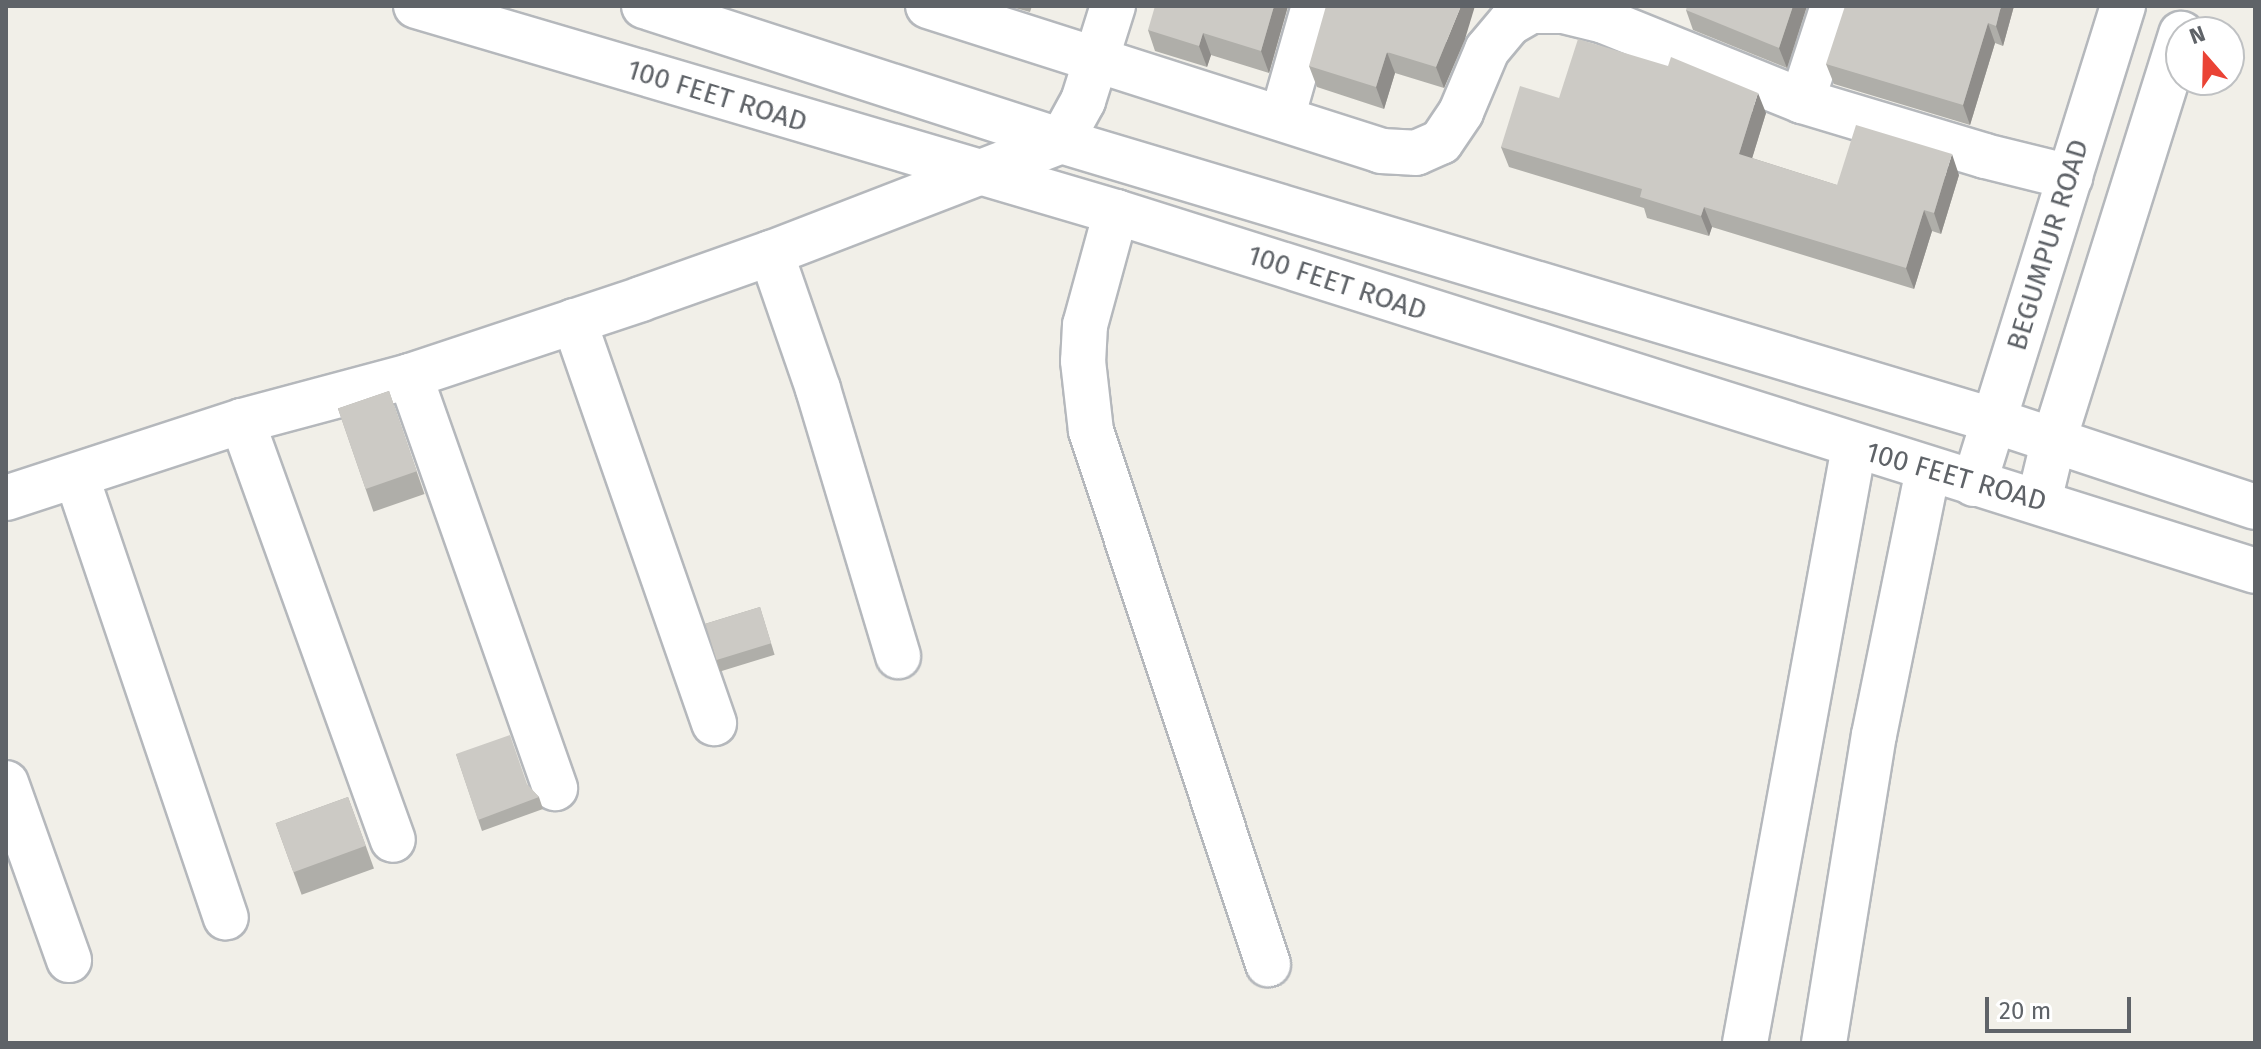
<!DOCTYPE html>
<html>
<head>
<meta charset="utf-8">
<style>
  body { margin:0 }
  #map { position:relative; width:2261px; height:1049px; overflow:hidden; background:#f1efe8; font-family:"Fira Sans",sans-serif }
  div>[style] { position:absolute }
  .roads { filter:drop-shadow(2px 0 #b5b8bc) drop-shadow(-2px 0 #b5b8bc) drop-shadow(0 2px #b5b8bc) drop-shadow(0 -2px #b5b8bc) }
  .street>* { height:44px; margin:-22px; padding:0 22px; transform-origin:22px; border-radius:22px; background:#fff }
  .secondary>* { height:44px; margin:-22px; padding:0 22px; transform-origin:22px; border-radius:22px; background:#fff }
  .wall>* { inset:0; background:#afaea9; transform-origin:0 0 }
  .shaded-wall>* { inset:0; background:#8f8d8a }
  .building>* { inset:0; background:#cccac5; transform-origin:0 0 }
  span { translate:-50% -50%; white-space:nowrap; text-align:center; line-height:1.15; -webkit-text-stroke:6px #fff; paint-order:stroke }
  .street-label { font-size:28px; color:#5f6368 }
  .frame { position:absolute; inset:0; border:8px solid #5f6368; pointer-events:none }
  .north { position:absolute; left:2165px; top:16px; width:80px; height:80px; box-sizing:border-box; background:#fff; border:2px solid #bfc1c3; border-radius:50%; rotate:340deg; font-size:22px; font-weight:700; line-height:32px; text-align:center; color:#5f6368 }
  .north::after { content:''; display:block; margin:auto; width:28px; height:36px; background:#ea4335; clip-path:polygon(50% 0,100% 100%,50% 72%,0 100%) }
  .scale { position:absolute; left:1985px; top:997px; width:146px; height:36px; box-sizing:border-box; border:4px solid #5f6368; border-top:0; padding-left:10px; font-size:24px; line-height:28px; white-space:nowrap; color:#5f6368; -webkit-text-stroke:6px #fff; paint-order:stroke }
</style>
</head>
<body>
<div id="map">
  <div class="roads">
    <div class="street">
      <div style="left:928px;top:6px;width:476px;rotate:17.7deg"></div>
      <div style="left:1381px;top:151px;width:35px;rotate:3deg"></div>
      <div style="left:1416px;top:153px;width:27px;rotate:-24deg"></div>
      <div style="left:1441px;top:142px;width:36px;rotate:-56deg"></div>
      <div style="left:1461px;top:112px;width:67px;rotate:-67.2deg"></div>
      <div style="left:1487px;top:50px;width:35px;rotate:-50deg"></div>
      <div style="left:1510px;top:23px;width:24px;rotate:-30deg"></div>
      <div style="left:1531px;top:11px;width:32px"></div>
      <div style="left:1563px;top:11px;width:42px;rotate:13.7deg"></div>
      <div style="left:1604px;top:21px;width:214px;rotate:22deg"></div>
      <div style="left:1802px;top:101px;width:191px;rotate:16.7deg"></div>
      <div style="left:1985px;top:156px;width:88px;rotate:13.9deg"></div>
      <div style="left:1802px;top:101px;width:100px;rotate:-71.9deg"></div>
      <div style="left:1282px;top:118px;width:116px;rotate:-74.1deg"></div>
      <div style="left:1116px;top:212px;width:117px;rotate:105.3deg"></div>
      <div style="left:1085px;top:325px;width:36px;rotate:93deg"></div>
      <div style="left:1083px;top:361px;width:70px;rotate:83.5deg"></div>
      <div style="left:1091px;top:431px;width:562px;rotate:71.63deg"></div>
      <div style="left:771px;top:253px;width:144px;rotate:70.9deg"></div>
      <div style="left:818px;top:389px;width:279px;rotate:73.3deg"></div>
      <div style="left:574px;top:321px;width:426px;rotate:70.8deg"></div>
      <div style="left:410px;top:376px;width:437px;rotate:70.6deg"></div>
      <div style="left:242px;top:421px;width:445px;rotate:70.2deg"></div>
      <div style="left:77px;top:478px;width:464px;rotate:71.3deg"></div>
      <div style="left:1974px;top:484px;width:501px;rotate:-72.69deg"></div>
      <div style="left:6px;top:498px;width:248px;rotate:-18.1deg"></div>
      <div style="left:242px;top:421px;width:174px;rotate:-15deg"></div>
      <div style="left:410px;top:376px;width:243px;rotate:-18.4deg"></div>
      <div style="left:641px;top:299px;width:138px;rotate:-19.5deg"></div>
      <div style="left:771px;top:253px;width:311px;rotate:-21.1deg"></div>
      <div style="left:1061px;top:141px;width:46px;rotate:-61.2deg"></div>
      <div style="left:1083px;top:101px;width:100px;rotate:-72.5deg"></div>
      <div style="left:2039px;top:501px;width:60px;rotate:-76.4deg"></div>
      <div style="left:2053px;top:443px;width:429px;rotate:-72.6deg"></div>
      <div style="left:6px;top:783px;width:188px;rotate:70.4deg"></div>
      <div style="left:1745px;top:1043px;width:606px;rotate:-79.64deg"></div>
      <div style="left:1824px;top:1043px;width:312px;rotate:-80.8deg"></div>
      <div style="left:1874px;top:735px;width:270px;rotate:-78.5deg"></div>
    </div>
    <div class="secondary">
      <div style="left:416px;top:6px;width:730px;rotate:16.4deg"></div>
      <div style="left:1116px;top:212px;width:1194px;rotate:17.49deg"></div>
      <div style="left:644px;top:6px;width:438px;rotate:17.9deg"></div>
      <div style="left:1061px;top:141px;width:972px;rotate:16.68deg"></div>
      <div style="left:1992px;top:420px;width:277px;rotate:18.3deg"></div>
    </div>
  </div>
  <div class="wall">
    <div style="clip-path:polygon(1008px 6px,1032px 6px,1030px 12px)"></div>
    <div style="clip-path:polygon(1288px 6px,1269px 73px,1211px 55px,1207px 67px,1155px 51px,1148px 30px)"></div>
    <div style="clip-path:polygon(1807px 6px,1787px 68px,1693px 30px,1686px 10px)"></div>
    <div style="clip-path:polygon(2014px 6px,2003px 46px,1995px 43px,1970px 125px,1834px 84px,1826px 64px)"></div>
    <div style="clip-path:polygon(1465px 39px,1444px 88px,1395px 73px,1384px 109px,1317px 87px,1309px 66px)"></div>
    <div style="clip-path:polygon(1559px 98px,1766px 113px,1752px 158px,1837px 185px,1959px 175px,1941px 234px,1932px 231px,1914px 289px,1712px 227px,1709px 236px,1647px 218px,1644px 208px,1509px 167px,1501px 147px)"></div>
    <div style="left:389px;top:391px;width:109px;height:54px;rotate:71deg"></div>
    <div style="left:760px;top:607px;width:50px;height:57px;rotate:73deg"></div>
    <div style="clip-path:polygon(456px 754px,527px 785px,539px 797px,543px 809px,482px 831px)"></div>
    <div style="left:348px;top:797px;width:76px;height:77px;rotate:70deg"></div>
  </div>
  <div class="shaded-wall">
    <div style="clip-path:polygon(1274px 6px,1288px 6px,1269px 73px,1261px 51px)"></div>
    <div style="clip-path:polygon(1461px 6px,1475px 6px,1465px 39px,1444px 88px,1436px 67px)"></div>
    <div style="clip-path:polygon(1793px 6px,1807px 6px,1787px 68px,1779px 48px)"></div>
    <div style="clip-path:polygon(2001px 6px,2014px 6px,2003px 46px,1996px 26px)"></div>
    <div style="clip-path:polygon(1988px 23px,1995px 43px,1970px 125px,1963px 105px)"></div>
    <div style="clip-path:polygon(1203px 33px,1211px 55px,1207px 67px,1199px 46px)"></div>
    <div style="clip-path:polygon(1387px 52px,1395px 73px,1384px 109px,1376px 87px)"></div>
    <div style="clip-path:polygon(1758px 93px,1766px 113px,1747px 175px,1739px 154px)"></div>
    <div style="clip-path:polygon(1952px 154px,1959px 175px,1941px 234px,1934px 213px)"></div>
    <div style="clip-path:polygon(1704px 207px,1712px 227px,1709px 236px,1701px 216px)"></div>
    <div style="clip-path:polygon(1924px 210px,1932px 231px,1914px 289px,1906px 268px)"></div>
  </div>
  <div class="building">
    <div style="clip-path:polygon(1155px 6px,1274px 6px,1261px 51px,1203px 33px,1199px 46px,1148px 30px)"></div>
    <div style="clip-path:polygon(1326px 6px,1461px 6px,1436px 67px,1387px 52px,1376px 87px,1309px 66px)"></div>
    <div style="clip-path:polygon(1687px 6px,1793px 6px,1779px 48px,1686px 10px)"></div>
    <div style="clip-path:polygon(1845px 6px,2001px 6px,1996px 26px,1988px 23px,1963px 105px,1826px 64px)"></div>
    <div style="clip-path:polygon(1578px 39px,1668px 66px,1671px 57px,1758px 93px,1739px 154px,1837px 185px,1856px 125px,1952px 154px,1934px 213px,1924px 210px,1906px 268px,1704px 207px,1701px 216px,1640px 197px,1642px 189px,1501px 147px,1520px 86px,1559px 98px)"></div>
    <div style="left:389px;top:391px;width:85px;height:54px;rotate:71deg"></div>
    <div style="left:760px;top:607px;width:38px;height:57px;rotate:73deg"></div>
    <div style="clip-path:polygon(510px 735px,527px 784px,539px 797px,478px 820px,456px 754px)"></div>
    <div style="left:348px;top:797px;width:52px;height:77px;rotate:70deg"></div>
  </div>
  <div class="street-label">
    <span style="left:717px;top:96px;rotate:17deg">100 FEET ROAD</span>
    <span style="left:2048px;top:245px;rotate:-73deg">BEGUMPUR ROAD</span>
    <span style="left:1337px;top:283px;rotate:18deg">100 FEET ROAD</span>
    <span style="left:1956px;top:477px;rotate:16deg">100 FEET ROAD</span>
  </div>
  <div class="frame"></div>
  <div class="north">N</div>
  <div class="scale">20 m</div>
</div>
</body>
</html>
